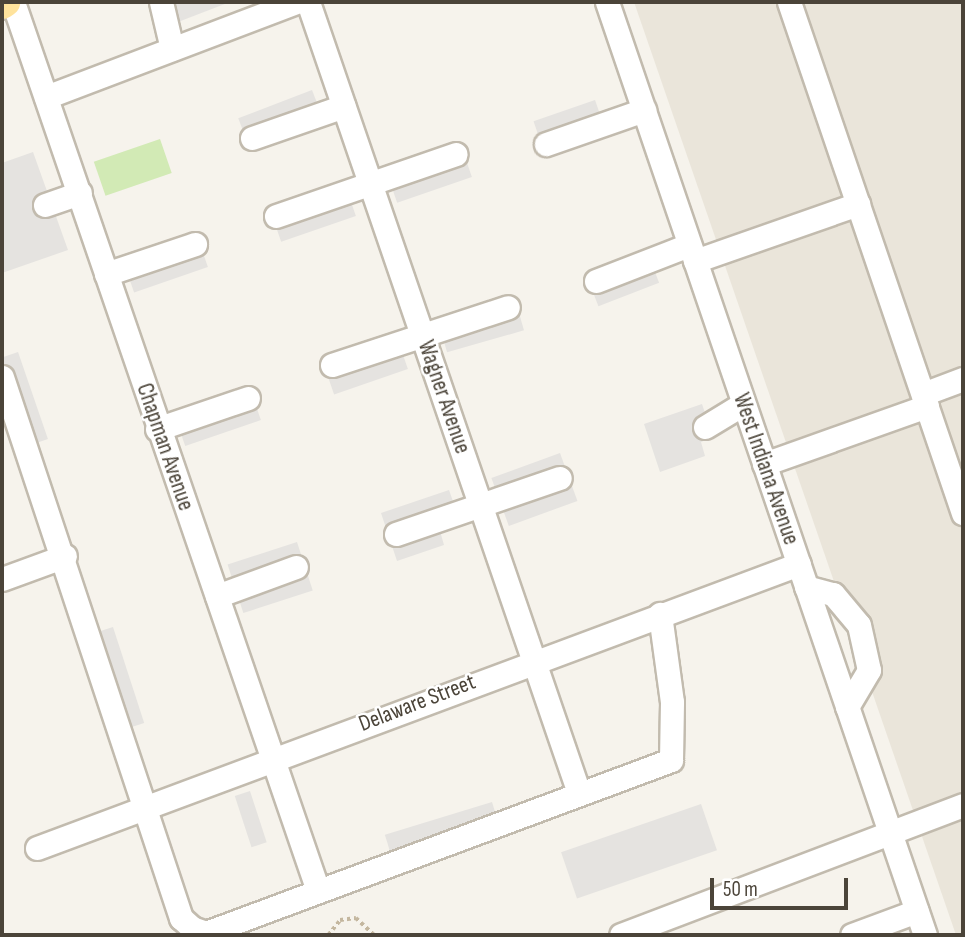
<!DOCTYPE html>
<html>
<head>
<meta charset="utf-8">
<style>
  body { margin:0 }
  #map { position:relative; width:965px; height:937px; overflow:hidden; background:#f6f3ec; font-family:"Sofia Sans Condensed",sans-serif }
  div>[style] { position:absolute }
  .residential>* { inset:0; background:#eae5da }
  .green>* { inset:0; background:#d2eab5; transform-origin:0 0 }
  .parking>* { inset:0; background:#e5e3e0; transform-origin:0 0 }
  .path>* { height:3.5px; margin-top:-1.75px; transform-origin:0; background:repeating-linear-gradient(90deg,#c4b79f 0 3.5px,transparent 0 7px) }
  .roads { filter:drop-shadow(2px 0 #c2bbae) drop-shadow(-2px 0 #c2bbae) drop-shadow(0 2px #c2bbae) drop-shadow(0 -2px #c2bbae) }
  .minor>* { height:23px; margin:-11.5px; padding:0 11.5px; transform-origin:11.5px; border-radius:11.5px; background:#fff }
  .major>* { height:30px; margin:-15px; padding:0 15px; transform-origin:15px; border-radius:15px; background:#ffe39c }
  span { translate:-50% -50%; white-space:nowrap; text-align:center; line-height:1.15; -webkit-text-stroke:5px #fff; paint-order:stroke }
  .street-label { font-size:23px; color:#4b4439 }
  .frame { position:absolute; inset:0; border:4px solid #4b4439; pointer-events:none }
  .scale { position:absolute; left:710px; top:878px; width:138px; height:32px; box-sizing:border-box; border:4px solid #4b4439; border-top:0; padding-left:9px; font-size:21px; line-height:24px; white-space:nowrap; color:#4b4439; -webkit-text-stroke:5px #fff; paint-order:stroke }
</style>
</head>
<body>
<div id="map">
  <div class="residential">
    <div style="clip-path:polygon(634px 2px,963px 2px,963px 935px,956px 935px)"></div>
  </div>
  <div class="green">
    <div style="left:160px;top:139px;width:36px;height:70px;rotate:71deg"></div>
  </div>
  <div class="parking">
    <div style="clip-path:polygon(164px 2px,230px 2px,178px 22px)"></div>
    <div style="left:312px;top:90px;width:17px;height:79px;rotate:69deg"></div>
    <div style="left:595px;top:100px;width:18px;height:65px;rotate:71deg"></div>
    <div style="clip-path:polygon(33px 152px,68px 250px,2px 273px,2px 163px)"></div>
    <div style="left:466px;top:160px;width:18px;height:79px;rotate:71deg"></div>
    <div style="left:350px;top:199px;width:18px;height:79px;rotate:71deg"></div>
    <div style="left:202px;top:250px;width:18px;height:78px;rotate:71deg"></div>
    <div style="left:653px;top:267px;width:17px;height:65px;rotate:69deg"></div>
    <div style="left:519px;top:313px;width:18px;height:80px;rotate:74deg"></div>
    <div style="left:18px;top:352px;width:92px;height:17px;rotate:71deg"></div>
    <div style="left:402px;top:352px;width:18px;height:78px;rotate:71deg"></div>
    <div style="left:255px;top:403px;width:18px;height:80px;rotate:71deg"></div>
    <div style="clip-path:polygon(702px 404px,713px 437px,701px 442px,705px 456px,660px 472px,644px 424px)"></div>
    <div style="left:560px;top:453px;width:51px;height:73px;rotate:70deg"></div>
    <div style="clip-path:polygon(449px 490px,461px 524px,440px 531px,444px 545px,397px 561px,381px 513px)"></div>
    <div style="left:297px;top:542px;width:51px;height:73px;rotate:72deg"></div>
    <div style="left:113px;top:627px;width:101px;height:18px;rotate:72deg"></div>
    <div style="left:250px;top:791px;width:54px;height:16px;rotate:72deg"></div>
    <div style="left:492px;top:802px;width:17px;height:112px;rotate:73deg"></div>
    <div style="left:701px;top:804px;width:49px;height:148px;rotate:71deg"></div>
  </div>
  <div class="path">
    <div style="left:328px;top:935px;width:19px;rotate:-51deg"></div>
    <div style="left:340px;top:920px;width:16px;rotate:-7deg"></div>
    <div style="left:356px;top:918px;width:25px;rotate:43deg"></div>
  </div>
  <div class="roads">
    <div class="minor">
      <div style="left:13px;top:2px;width:940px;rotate:71.06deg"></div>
      <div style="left:161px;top:2px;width:48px;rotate:76.8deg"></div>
      <div style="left:308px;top:2px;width:836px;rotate:71.09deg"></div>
      <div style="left:607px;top:2px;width:986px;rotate:71.18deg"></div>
      <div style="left:789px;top:2px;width:540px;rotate:71.2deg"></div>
      <div style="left:46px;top:97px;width:267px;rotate:-20.8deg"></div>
      <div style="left:252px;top:138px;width:97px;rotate:-19.2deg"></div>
      <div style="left:546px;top:144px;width:104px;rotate:-19.1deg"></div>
      <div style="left:45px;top:205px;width:37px;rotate:-19deg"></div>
      <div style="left:276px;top:216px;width:190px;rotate:-19deg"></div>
      <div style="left:695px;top:261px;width:173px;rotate:-19.3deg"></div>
      <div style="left:106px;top:274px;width:94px;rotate:-18.6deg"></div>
      <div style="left:596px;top:281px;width:100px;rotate:-21.2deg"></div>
      <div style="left:332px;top:365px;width:185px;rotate:-18.2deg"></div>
      <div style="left:2px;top:377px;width:570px;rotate:71.69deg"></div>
      <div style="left:181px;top:918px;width:15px;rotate:42deg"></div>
      <div style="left:192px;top:928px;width:15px;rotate:20deg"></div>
      <div style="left:206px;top:933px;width:496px;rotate:-20.4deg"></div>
      <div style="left:671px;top:760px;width:58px;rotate:-89deg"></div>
      <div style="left:672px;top:702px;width:89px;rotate:-97.8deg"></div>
      <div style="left:923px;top:394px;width:43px;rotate:-20.6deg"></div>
      <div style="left:705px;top:427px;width:44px;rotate:-31.2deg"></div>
      <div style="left:157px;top:429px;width:96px;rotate:-18.8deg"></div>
      <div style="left:764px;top:464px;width:173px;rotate:-19.6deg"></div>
      <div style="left:396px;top:534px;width:173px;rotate:-18.9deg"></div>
      <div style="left:2px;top:579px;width:67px;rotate:-20.1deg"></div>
      <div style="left:806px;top:587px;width:28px;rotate:15deg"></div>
      <div style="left:833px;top:594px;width:40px;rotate:50deg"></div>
      <div style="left:859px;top:625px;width:46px;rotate:77.5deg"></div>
      <div style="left:869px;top:670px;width:43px;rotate:120.7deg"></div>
      <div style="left:217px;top:596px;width:84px;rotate:-20.2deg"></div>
      <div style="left:37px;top:848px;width:813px;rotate:-20.44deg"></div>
      <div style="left:621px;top:935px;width:366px;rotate:-20.8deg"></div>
      <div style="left:852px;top:935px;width:69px;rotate:-20.3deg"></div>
    </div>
    <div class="major">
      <div style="left:2px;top:4px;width:4px;rotate:-34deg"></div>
    </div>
  </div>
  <div class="street-label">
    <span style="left:444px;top:397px;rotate:71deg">Wagner Avenue</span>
    <span style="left:165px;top:447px;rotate:71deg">Chapman Avenue</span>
    <span style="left:766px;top:469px;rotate:71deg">West Indiana Avenue</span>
    <span style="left:417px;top:703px;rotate:-21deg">Delaware Street</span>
  </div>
  <div class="frame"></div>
  <div class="scale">50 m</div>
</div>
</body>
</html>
